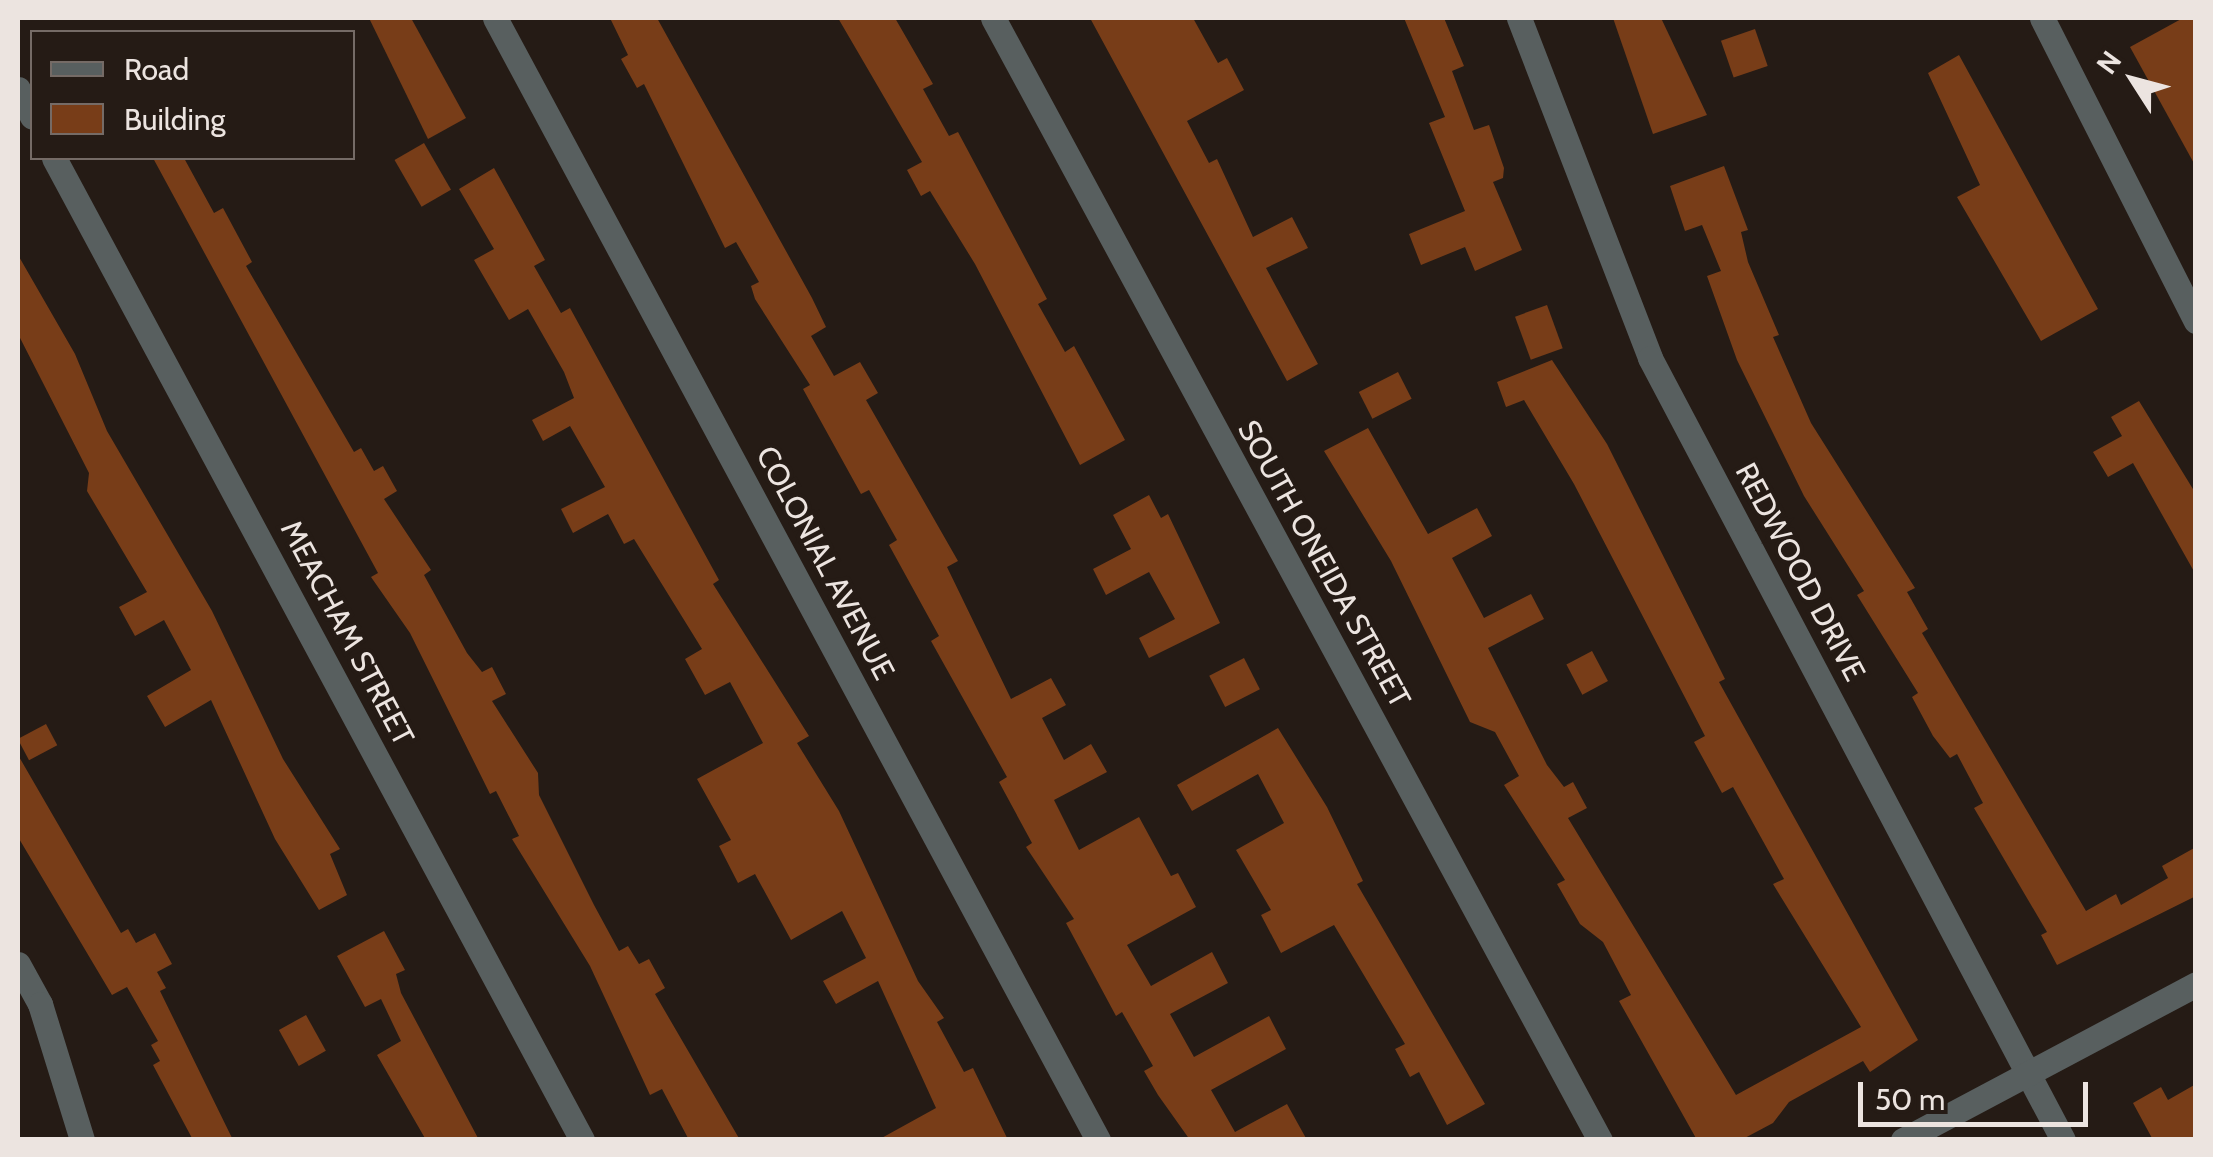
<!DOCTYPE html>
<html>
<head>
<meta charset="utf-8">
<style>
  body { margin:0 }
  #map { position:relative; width:2213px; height:1157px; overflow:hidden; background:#251b15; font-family:Cabin,sans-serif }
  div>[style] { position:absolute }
  .building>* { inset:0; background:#783d18; transform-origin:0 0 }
  .minor>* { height:25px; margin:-12.5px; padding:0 12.5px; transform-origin:12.5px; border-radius:12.5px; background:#585f5f }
  .tertiary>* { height:25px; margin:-12.5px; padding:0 12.5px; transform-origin:12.5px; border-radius:12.5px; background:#585f5f }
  span { translate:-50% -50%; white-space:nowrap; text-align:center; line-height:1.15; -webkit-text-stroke:8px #251b15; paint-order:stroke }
  .street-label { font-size:30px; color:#ece4e0 }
  .frame { position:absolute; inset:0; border:20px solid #ece4e0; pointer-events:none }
  .legend { position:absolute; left:30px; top:30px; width:325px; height:130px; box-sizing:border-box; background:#251b15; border:2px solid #756b66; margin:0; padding:12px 18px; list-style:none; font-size:30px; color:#ece4e0 }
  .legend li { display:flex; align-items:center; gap:20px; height:50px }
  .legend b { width:50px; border:2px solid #756b66 }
  .north { position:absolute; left:2083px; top:30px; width:100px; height:100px; -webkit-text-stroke:8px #251b15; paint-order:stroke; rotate:306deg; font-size:28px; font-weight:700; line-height:40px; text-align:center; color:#ece4e0 }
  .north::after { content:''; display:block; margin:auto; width:35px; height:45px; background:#ece4e0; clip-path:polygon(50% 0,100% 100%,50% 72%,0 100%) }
  .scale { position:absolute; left:1858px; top:1082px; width:230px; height:45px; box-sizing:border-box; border:5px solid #ece4e0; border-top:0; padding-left:12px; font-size:30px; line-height:35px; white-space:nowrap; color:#ece4e0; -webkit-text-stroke:8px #251b15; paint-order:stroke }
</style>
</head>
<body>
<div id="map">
  <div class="building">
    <div style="clip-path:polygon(369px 18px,411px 18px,466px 118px,428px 139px)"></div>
    <div style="clip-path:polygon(610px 18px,657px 18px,812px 298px,826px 327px,811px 336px,834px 376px,860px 362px,878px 393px,866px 400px,958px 561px,947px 567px,1011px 699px,1051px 678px,1066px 705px,1042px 718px,1064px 760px,1091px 744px,1107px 772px,1054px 800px,1079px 850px,1139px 817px,1171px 876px,1178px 873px,1196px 907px,1127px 945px,1151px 986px,1212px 952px,1228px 983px,1170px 1014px,1194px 1057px,1269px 1016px,1286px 1049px,1211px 1090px,1235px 1132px,1287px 1104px,1307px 1140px,1190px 1140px,1158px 1095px,1144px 1071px,1153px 1066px,1122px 1012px,1116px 1016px,1066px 923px,1074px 919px,1026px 847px,1032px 843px,999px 782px,1007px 777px,931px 641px,939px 636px,889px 545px,897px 540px,869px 490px,861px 494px,803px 389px,810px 385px,755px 299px,751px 286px,759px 282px,736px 242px,725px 248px,644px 84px,637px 88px,621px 59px,628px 55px)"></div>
    <div style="clip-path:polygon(838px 18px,895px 18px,933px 84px,923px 89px,949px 136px,958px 132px,1047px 299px,1038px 304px,1065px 352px,1074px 346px,1125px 440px,1080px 465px,975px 264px,930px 191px,921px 196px,907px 170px,922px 162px)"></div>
    <div style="clip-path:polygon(1090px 18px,1193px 18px,1218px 63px,1227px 58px,1244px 90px,1187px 121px,1209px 163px,1217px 159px,1253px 237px,1292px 217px,1308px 248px,1266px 268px,1318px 364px,1287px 381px)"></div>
    <div style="clip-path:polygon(1404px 18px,1444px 18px,1464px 66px,1452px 71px,1474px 130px,1489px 125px,1504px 168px,1503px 178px,1493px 182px,1522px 250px,1475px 271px,1465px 247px,1421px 265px,1409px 234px,1465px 211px,1429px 123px,1445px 117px)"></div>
    <div style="clip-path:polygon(1613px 18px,1661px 18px,1707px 115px,1653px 134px)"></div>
    <div style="clip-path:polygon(2183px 18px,2196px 18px,2196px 167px,2130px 47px)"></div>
    <div style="left:1755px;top:29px;width:39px;height:36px;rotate:71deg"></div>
    <div style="clip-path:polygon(1959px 55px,2098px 309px,2041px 341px,1957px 197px,1980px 185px,1928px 73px)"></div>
    <div style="left:424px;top:143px;width:54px;height:34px;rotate:60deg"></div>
    <div style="clip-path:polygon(153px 158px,184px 158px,214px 213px,223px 208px,252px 262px,246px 266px,354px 452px,361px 448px,374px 471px,383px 466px,397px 491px,384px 499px,431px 570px,424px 575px,467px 653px,482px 672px,492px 667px,506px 694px,492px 701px,538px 773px,539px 795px,594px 905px,619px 951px,628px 946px,639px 964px,649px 959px,665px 988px,655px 994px,740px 1140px,689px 1140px,662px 1089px,650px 1095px,590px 966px,512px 839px,519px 836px,496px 791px,490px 794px,410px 633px,371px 577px,378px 573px)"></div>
    <div style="clip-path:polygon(1724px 166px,1748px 230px,1741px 232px,1748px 262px,1779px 335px,1773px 337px,1811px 423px,1915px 588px,1907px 592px,1928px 629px,1922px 633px,2086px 911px,2116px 894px,2121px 905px,2168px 878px,2162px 866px,2196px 847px,2196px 896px,2057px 965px,2041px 935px,2047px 932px,1974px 808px,1983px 803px,1957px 754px,1950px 758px,1933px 736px,1912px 697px,1918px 693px,1857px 595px,1864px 591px,1804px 496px,1737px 360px,1707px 276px,1721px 271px,1702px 225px,1685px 231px,1670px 186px)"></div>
    <div style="clip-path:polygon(494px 168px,545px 260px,534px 266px,561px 313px,570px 308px,719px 580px,713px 584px,809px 736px,797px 743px,839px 811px,918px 981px,944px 1018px,937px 1022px,964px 1072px,973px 1068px,1008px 1140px,878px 1140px,936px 1108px,878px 981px,836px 1004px,823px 981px,866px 958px,842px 911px,791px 940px,755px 874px,738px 883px,719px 846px,731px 840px,697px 779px,763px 743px,730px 682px,705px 695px,685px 659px,702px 649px,634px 539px,624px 544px,608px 514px,573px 533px,561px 509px,605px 487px,570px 426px,543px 441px,532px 420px,574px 398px,564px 372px,528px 309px,509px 320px,474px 260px,494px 249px,459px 189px)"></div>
    <div style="clip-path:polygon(18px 255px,75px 354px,107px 431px,212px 611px,283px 759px,340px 849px,330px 854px,347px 895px,319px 910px,275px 839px,211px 700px,165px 727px,147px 696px,191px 670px,164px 620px,135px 636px,119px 607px,147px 592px,87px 491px,89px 473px,18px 334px)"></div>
    <div style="left:1547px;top:305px;width:46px;height:34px;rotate:70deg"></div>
    <div style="clip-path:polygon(1552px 360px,1607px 444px,1725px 679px,1719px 682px,1918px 1040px,1870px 1072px,1863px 1061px,1789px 1102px,1773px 1123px,1741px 1140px,1697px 1140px,1619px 1001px,1631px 995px,1603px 942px,1580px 924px,1557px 884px,1565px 880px,1504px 785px,1519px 776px,1495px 732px,1470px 722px,1391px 561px,1324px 451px,1368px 428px,1428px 534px,1477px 508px,1492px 536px,1452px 558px,1484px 618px,1531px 594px,1544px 619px,1488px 648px,1547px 765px,1564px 787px,1573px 782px,1587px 808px,1568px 818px,1736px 1095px,1861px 1027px,1773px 884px,1784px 879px,1733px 787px,1722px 793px,1694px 742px,1705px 736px,1574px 484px,1524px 400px,1506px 407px,1497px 382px)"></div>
    <div style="left:1398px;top:372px;width:30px;height:44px;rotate:63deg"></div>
    <div style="clip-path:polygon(2139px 401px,2196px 494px,2196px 575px,2133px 463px,2108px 477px,2093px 452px,2122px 436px,2111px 417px)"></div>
    <div style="clip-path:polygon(1149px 495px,1161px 518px,1168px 514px,1220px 623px,1149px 658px,1139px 638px,1175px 619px,1149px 572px,1106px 595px,1093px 569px,1131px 549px,1113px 515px)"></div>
    <div style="left:1592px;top:651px;width:34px;height:29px;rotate:62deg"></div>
    <div style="left:1244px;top:658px;width:35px;height:39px;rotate:63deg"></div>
    <div style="left:46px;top:724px;width:24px;height:32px;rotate:62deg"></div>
    <div style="clip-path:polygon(1278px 728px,1327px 807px,1363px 881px,1357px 884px,1485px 1104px,1447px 1125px,1419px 1072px,1410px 1077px,1395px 1049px,1405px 1044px,1334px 925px,1281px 953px,1261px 915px,1271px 910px,1236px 850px,1284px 823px,1258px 774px,1192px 811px,1177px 785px)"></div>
    <div style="clip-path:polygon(18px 755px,121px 933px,128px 929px,136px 943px,155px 933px,172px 964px,157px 972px,166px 988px,160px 991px,233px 1140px,193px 1140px,153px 1065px,160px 1061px,151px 1045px,158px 1041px,127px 987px,112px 995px,18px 837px)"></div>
    <div style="clip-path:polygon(384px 931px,405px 970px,396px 974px,401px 993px,479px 1140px,426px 1140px,377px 1055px,401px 1041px,381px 999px,365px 1007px,337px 956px)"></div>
    <div style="left:306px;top:1015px;width:41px;height:31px;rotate:61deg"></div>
    <div style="clip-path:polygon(2196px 1084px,2196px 1140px,2153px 1140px,2133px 1103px,2161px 1087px,2168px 1100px)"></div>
  </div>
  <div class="minor">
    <div style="left:495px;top:18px;width:1274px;rotate:61.74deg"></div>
    <div style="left:1519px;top:18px;width:364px;rotate:68.9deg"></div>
    <div style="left:1650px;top:358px;width:884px;rotate:62.16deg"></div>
    <div style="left:2042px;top:18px;width:340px;rotate:63.1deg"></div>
    <div style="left:18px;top:89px;width:31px;rotate:63deg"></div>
    <div style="left:54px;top:158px;width:1115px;rotate:61.73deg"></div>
    <div style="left:18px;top:964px;width:46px;rotate:61.2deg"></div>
    <div style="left:40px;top:1004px;width:142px;rotate:72.8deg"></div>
    <div style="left:1903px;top:1140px;width:332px;rotate:-28deg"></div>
  </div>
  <div class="tertiary">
    <div style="left:993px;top:18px;width:1276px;rotate:61.59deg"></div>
  </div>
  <div class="street-label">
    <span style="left:825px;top:563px;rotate:62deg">COLONIAL AVENUE</span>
    <span style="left:1324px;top:564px;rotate:61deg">SOUTH ONEIDA STREET</span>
    <span style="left:1800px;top:572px;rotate:62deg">REDWOOD DRIVE</span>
    <span style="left:347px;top:633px;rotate:62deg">MEACHAM STREET</span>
  </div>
  <div class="frame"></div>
  <ul class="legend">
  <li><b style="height:12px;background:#585f5f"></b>Road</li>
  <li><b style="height:28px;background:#783d18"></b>Building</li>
  </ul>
  <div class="north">N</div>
  <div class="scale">50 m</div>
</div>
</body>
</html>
